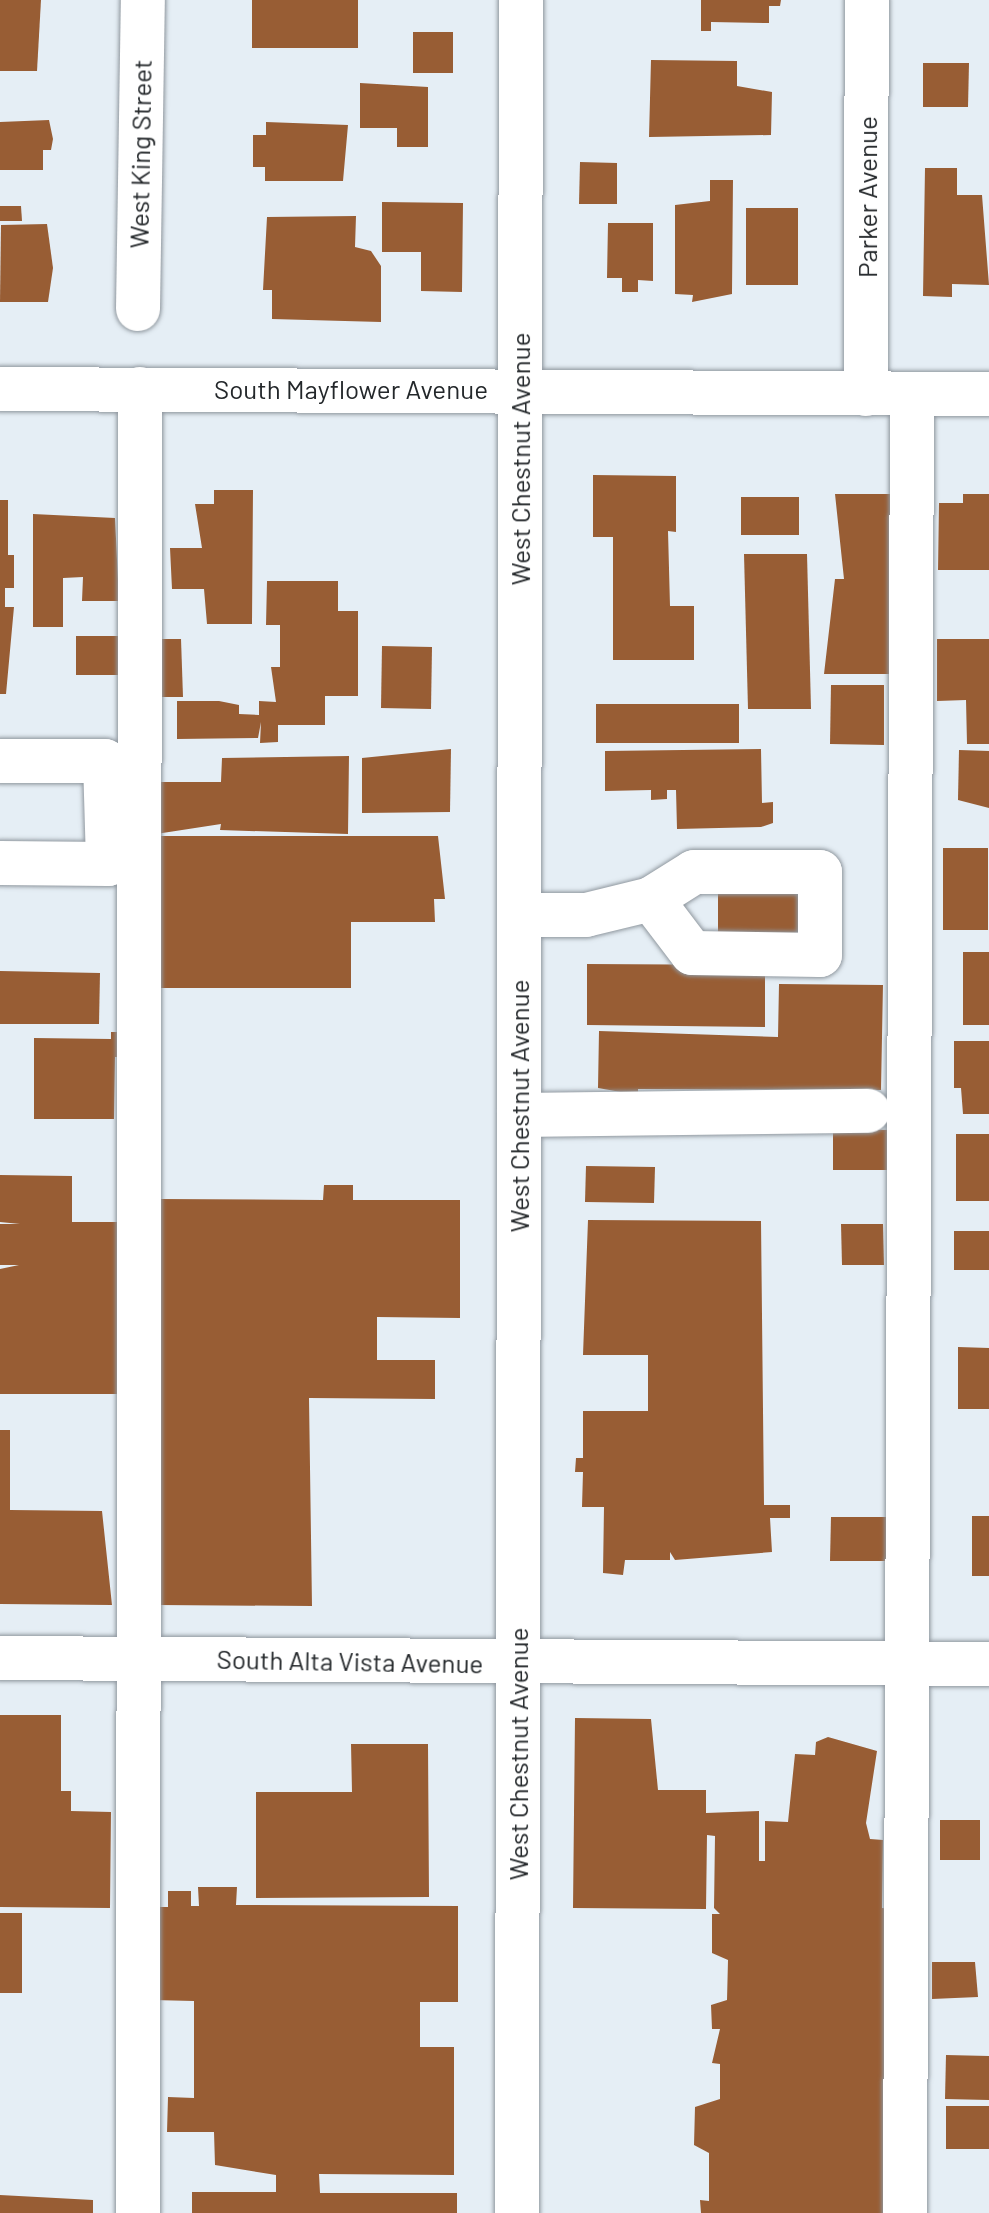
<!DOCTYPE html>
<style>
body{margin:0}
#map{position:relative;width:989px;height:2213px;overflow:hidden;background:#e5eef5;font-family:Barlow,sans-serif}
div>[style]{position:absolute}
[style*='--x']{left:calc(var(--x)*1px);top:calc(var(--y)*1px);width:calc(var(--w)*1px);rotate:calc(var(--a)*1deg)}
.building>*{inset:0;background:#985d34}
.roads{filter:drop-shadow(0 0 2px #90989f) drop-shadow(0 0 2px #90989f)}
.minor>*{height:44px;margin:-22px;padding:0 22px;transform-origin:22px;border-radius:22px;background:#fff}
span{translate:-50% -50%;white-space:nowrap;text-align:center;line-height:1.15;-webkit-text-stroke:8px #fff;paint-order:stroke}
.street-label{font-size:26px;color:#23272a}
</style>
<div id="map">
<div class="building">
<div style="clip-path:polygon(0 0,41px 0,37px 71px,0 71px)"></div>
<div style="clip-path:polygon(252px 0,358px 0,358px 48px,252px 48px)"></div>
<div style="clip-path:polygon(701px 0,781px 0,780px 6px,769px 6px,769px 23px,711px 22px,711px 31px,701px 31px)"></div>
<div style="clip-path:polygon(413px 32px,453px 32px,453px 73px,413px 73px)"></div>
<div style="clip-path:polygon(651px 60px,737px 61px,737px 86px,772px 92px,771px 135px,649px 137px)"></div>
<div style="clip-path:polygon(923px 63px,969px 63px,968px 107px,923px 107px)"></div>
<div style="clip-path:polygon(360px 83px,428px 87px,428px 147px,397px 147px,397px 128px,360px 128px)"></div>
<div style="clip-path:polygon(49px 120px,53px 139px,51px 150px,43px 150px,43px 170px,0 170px,0 122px)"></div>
<div style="clip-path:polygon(266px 122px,348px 125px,343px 181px,265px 181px,265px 167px,253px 167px,253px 135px,266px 135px)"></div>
<div style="clip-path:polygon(580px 162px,617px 163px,617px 204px,579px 204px)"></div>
<div style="clip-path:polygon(925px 168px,957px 168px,957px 195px,982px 195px,989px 285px,952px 284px,952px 297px,923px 296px)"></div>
<div style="clip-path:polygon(710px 180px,733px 180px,732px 294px,692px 302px,693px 295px,675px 294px,675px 205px,710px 201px)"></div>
<div style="clip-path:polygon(382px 202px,463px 203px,462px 292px,421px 291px,421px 252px,382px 252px)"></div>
<div style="clip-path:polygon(0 206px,21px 206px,22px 221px,0 221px)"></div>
<div style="clip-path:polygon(746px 208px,798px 208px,798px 285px,746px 285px)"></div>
<div style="clip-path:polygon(356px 216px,355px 247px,371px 251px,381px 266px,381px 322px,272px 319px,272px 290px,263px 290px,267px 217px)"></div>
<div style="clip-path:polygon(608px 223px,653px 223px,653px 281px,638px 280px,638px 292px,622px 292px,622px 278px,607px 278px)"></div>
<div style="clip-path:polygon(47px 224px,53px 268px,48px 302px,0 302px,1px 225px)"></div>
<div style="clip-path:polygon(593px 475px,676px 476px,676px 532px,668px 531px,670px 606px,694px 606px,694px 660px,613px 660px,613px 537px,593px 537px)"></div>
<div style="clip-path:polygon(214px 490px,253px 490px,252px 624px,207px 624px,204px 589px,172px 589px,170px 548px,202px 548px,195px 504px,214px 504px)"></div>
<div style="clip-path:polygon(835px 494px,892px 494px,891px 674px,824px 674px,835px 579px,844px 579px)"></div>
<div style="clip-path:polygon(963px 494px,989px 494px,989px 570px,938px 570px,939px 503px,963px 503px)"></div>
<div style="clip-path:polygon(741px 497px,799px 497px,799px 535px,741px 535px)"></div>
<div style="clip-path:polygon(0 500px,8px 500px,8px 555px,14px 555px,14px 588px,5px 588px,5px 607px,14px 607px,6px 694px,0 694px)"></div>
<div style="clip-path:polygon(33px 514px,115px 518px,119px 601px,82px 601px,83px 577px,63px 578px,63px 627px,33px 627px)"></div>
<div style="clip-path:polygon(744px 554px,807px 554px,811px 709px,748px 709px)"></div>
<div style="clip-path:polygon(267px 581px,338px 581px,338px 611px,358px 611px,358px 696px,325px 696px,325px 725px,278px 725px,278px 742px,260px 743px,261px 722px,258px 738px,177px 739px,177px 701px,219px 701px,239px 705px,239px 714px,259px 715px,259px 701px,276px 702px,271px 667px,280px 667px,280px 625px,266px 625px)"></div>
<div style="clip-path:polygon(76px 636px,121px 636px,121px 675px,76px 675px)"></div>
<div style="clip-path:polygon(162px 639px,181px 639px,183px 697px,159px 697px)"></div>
<div style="clip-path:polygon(937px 639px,989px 639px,989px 744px,967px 744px,966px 700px,937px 701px)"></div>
<div style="clip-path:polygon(382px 646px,432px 647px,431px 709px,381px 708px)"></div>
<div style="clip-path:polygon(831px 685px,884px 685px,884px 745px,830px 744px)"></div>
<div style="clip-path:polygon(596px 704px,739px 704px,739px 743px,596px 743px)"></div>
<div style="clip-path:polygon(451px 749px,450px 812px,362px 813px,362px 758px)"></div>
<div style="clip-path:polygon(761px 749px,762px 803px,773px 802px,773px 823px,761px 827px,677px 829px,676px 790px,667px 790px,667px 799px,651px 800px,651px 790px,605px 791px,605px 751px)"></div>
<div style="clip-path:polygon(959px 750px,989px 751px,989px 808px,958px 800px)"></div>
<div style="clip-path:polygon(349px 756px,348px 834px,220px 830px,221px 824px,156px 834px,157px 782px,221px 782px,222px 758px)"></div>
<div style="clip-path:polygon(154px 836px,438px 836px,445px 899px,434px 899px,435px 922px,351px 922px,351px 988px,154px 988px)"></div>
<div style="clip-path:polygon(943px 848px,988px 848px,988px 930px,943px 930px)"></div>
<div style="clip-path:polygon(798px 891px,799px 935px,718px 936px,718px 892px)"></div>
<div style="clip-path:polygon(963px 952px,989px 952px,989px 1025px,963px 1025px)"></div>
<div style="clip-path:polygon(587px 964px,765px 965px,765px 1027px,587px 1025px)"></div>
<div style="clip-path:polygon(0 971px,100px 973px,99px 1024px,0 1024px)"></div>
<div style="clip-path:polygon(779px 984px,883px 985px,881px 1090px,638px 1089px,638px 1095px,598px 1088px,599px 1031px,778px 1037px)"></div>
<div style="clip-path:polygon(111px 1032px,126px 1032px,127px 1057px,115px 1057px,114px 1119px,34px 1119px,34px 1038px,111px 1039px)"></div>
<div style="clip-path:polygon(954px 1041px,989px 1041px,989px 1114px,963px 1114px,961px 1088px,954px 1088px)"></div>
<div style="clip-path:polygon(833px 1129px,891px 1130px,890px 1170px,833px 1170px)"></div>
<div style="clip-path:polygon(956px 1134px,989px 1134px,989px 1201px,956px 1201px)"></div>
<div style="clip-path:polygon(586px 1166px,655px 1167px,654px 1203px,585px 1202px)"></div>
<div style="clip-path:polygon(0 1175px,72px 1176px,72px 1222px,127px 1222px,127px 1394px,0 1394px,0 1269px,19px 1265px,0 1265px,0 1224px,20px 1224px,0 1222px)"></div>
<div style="clip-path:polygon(324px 1185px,353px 1185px,353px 1200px,460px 1200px,460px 1318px,377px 1317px,377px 1360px,435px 1360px,435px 1399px,309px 1398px,312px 1606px,159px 1605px,158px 1199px,323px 1200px)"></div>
<div style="clip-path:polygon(588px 1220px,761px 1221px,764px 1505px,790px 1505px,790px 1518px,770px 1518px,772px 1552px,675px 1560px,670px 1552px,670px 1560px,625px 1560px,623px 1575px,603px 1573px,604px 1507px,582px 1507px,583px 1472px,575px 1472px,576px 1458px,583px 1458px,583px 1411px,648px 1411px,648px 1355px,583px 1355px)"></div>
<div style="clip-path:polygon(841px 1224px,883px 1224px,884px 1265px,842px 1265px)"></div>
<div style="clip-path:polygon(954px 1231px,989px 1231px,989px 1270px,954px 1270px)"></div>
<div style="clip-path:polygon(958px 1347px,989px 1348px,989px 1409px,958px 1409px)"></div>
<div style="clip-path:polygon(0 1430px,10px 1430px,10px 1510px,102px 1511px,112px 1605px,0 1604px)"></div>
<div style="clip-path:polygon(972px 1516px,989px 1516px,989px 1576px,972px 1576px)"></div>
<div style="clip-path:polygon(831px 1517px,893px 1517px,893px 1561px,830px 1561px)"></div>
<div style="clip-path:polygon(0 1715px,61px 1715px,61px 1791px,71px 1791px,71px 1811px,111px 1812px,110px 1908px,0 1907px)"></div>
<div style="clip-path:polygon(575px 1718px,651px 1719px,658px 1790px,706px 1790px,706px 1813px,759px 1811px,759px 1861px,765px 1861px,765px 1821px,788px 1822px,795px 1754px,815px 1755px,816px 1742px,828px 1737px,877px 1751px,866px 1823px,870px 1839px,883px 1840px,882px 1908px,892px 1909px,890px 2213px,701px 2213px,700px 2200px,709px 2201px,709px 2153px,694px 2145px,695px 2107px,720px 2099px,720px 2064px,712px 2063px,720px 2029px,712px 2029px,711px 2005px,727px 2000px,728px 1960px,712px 1953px,712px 1914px,720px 1914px,714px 1908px,715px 1836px,707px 1835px,706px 1909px,573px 1908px)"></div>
<div style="clip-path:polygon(351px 1744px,428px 1744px,429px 1897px,256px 1898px,256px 1792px,352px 1792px)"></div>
<div style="clip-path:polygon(940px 1820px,980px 1820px,980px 1860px,940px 1860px)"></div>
<div style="clip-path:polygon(198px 1887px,237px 1887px,236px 1905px,458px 1906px,458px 2002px,420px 2002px,420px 2047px,454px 2047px,454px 2175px,319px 2174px,320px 2193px,457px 2193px,457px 2213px,192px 2213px,192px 2192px,276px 2192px,276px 2175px,215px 2165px,214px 2132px,167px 2132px,168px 2097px,194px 2098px,194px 2001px,153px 2000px,154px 1907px,168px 1907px,168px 1891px,191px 1891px,191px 1906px,199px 1906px)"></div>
<div style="clip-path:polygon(0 1913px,22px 1913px,22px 1993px,0 1993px)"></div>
<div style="clip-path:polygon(932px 1962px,975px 1962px,978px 1997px,932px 1999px)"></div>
<div style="clip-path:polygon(946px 2055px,989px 2056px,989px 2100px,945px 2099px)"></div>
<div style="clip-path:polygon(946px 2106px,989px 2106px,989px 2149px,946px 2149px)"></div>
<div style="clip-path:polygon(0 2195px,93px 2200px,93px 2213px,0 2213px)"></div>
</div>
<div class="roads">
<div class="minor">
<div style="--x:138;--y:309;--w:309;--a:-89.1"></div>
<div style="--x:0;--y:389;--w:989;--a:0.29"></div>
<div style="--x:866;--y:394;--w:394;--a:-89.9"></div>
<div style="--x:0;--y:761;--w:105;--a:0"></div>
<div style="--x:105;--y:761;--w:103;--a:88.3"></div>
<div style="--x:108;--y:864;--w:108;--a:-179.5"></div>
<div style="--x:520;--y:915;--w:66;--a:0"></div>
<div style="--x:586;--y:915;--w:67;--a:-13.8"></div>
<div style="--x:651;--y:899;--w:51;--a:-32.1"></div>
<div style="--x:694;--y:872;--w:126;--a:0"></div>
<div style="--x:820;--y:872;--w:83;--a:90"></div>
<div style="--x:820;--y:955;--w:128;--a:-179.1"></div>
<div style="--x:692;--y:953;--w:68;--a:-127.2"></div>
<div style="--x:519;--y:1115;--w:349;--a:-0.7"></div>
<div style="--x:0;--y:1658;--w:989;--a:0.35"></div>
<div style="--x:138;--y:2213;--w:1824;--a:-89.94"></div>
<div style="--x:517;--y:2213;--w:2213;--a:-89.9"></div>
<div style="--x:905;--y:2213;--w:1819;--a:-89.78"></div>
</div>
</div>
<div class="street-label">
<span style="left:140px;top:154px;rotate:-89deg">West King Street</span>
<span style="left:867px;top:197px;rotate:-90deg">Parker Avenue</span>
<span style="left:351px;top:389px">South Mayflower Avenue</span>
<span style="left:520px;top:459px;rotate:-90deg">West Chestnut Avenue</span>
<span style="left:519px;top:1106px;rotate:-90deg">West Chestnut Avenue</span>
<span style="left:350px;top:1661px;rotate:1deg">South Alta Vista Avenue</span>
<span style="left:518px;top:1754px;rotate:-90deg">West Chestnut Avenue</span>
</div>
</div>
